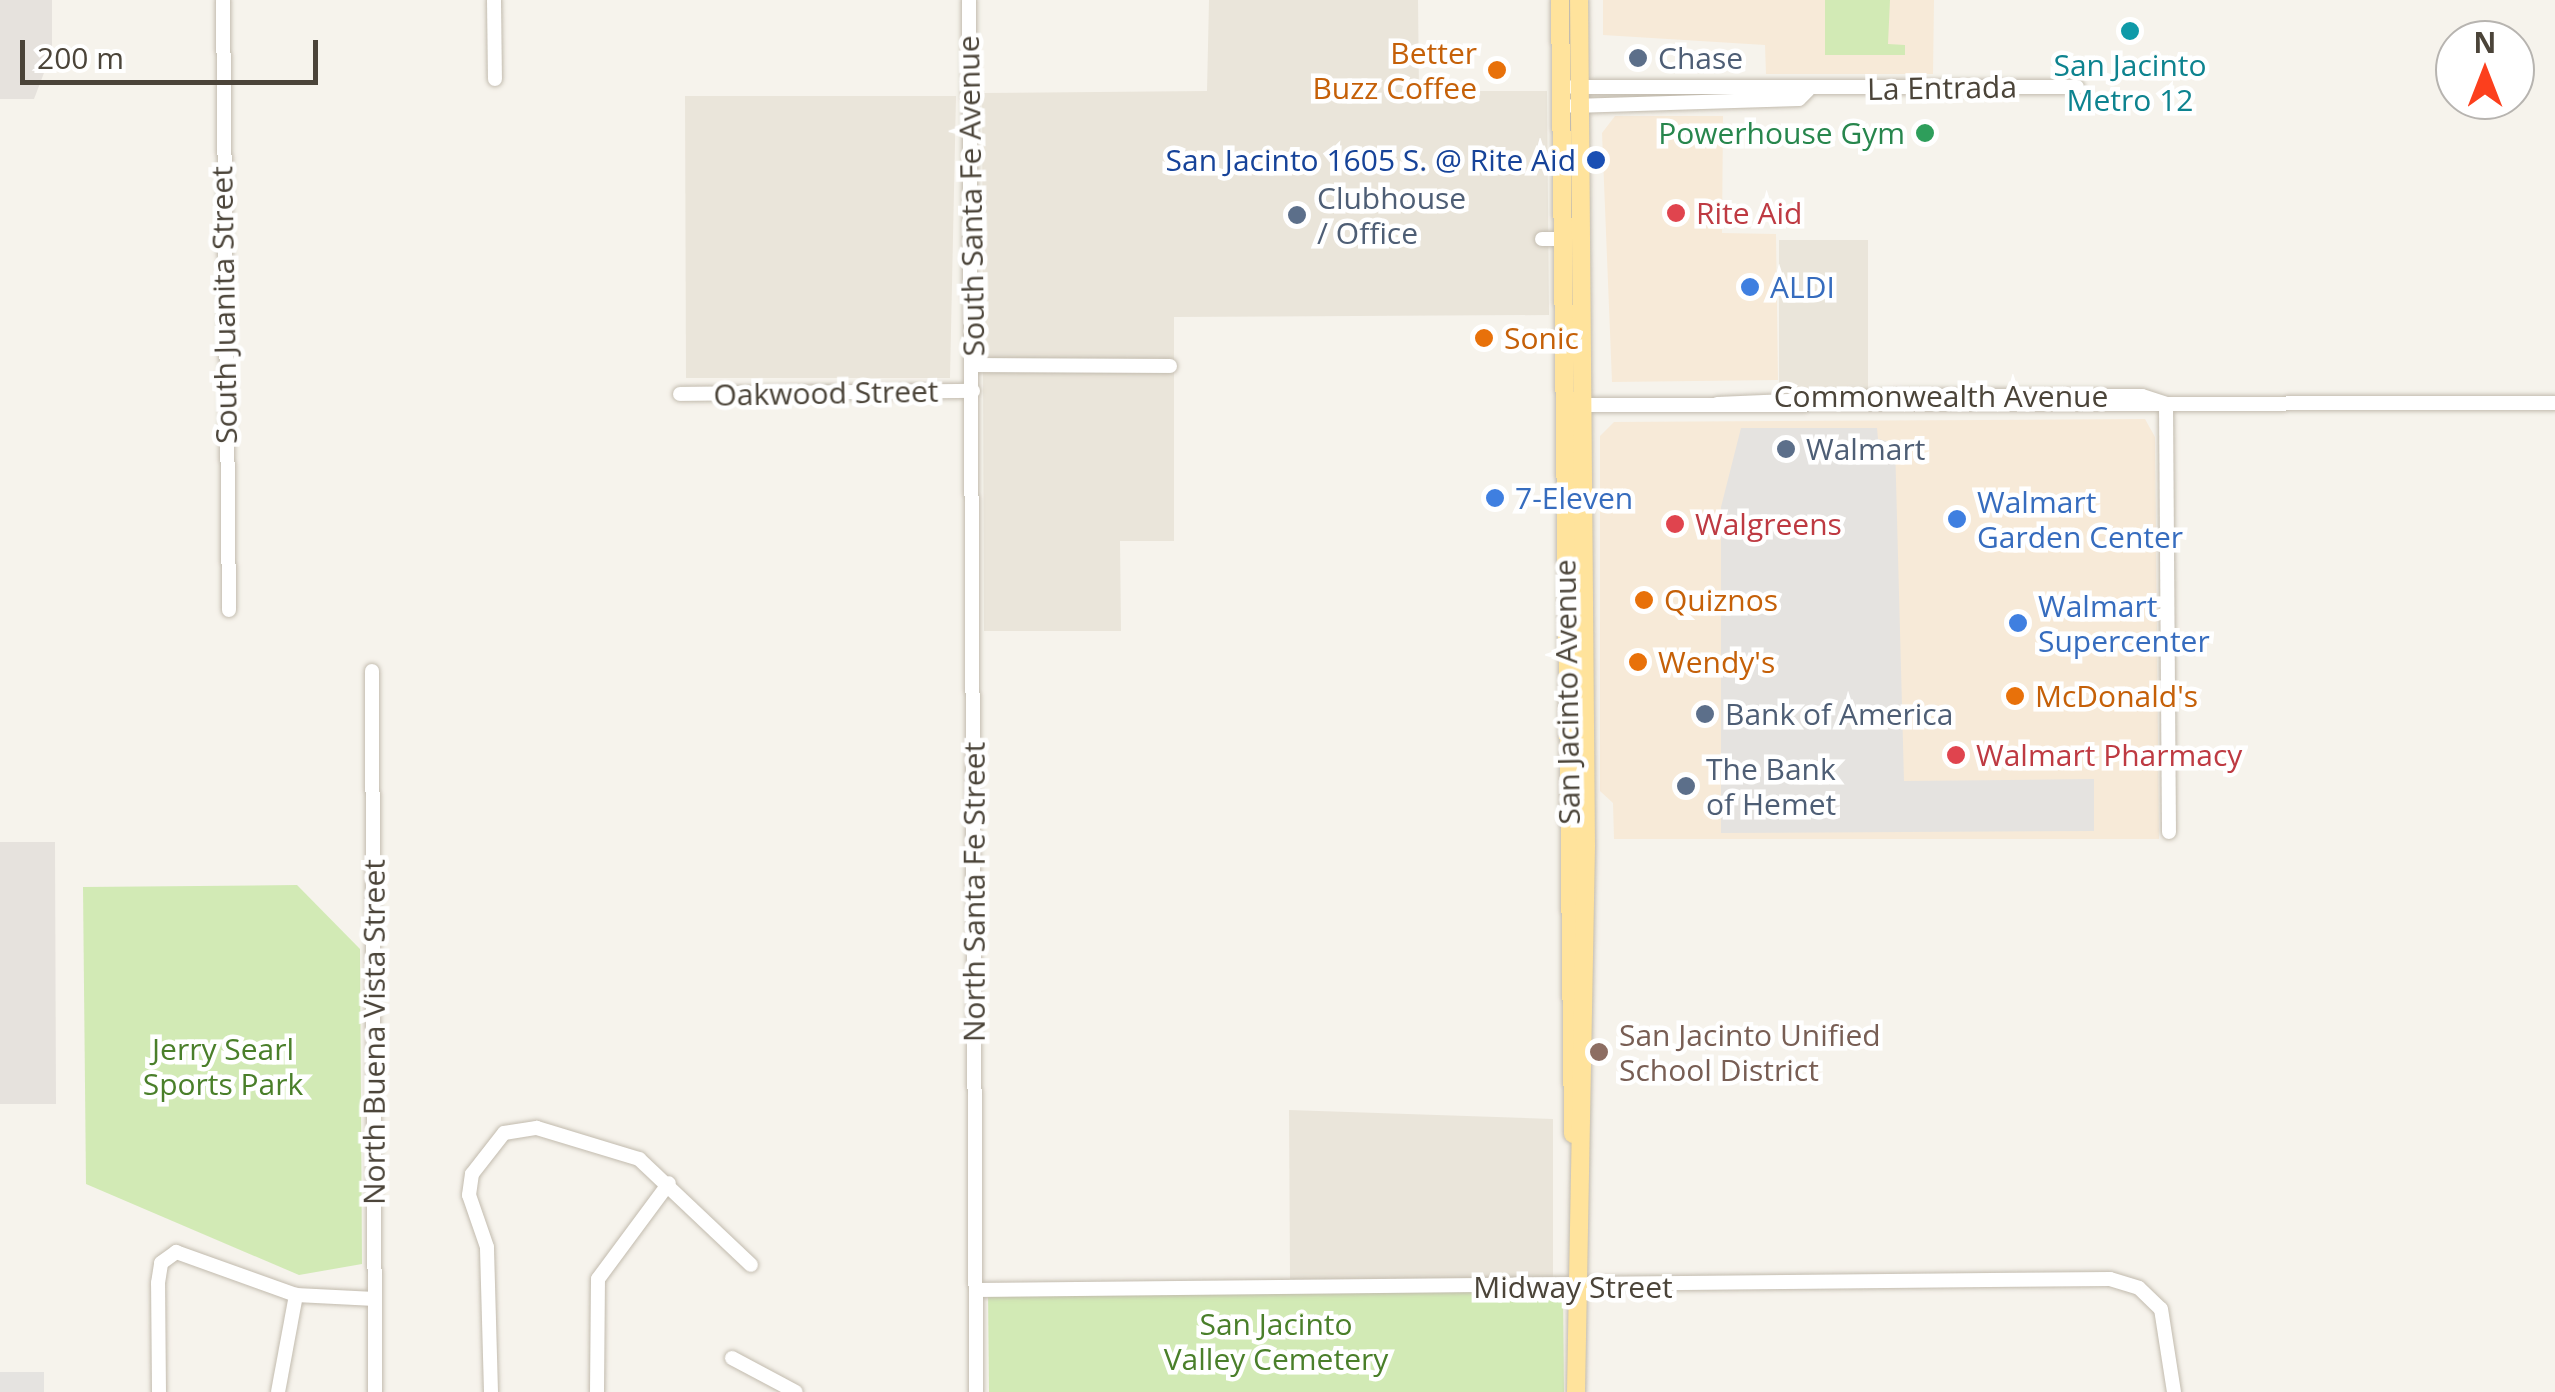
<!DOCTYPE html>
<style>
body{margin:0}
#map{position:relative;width:2555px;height:1392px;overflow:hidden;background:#f6f3ec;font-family:"Open Sans",sans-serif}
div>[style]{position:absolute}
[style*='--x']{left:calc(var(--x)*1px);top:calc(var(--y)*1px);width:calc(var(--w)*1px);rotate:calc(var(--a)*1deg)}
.residential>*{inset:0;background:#eae5da}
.commercial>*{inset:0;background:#f7ead8}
.industrial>*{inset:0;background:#e6e2dd}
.green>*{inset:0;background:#d2eab5}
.parking>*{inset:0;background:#e5e3e0}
.roads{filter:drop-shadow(0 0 2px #c2bbae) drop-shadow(0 0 2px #c2bbae)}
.minor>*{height:14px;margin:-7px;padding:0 7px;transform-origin:7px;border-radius:7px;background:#fff}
.major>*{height:18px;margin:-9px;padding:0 9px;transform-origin:9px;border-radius:9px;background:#ffe39c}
.dots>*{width:28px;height:28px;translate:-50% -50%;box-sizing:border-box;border:5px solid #fff;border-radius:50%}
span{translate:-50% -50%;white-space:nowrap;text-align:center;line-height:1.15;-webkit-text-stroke:9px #fff;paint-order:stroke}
.food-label{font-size:30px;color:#c56008}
.right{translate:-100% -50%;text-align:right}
.left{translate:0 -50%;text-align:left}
.service-label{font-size:30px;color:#4e5e75}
.culture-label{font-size:30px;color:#0d838f}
.street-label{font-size:30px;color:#4b4439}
.leisure-label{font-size:30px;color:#27864d}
.transit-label{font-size:30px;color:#164399}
.health-label{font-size:30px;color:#be3a42}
.shop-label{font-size:30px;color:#366cbe}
.education-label{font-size:30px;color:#785e54}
.park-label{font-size:30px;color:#4a7f2a}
.north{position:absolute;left:2435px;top:20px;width:100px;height:100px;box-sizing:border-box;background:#fff;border:2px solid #b7b4b0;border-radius:50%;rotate:0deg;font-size:28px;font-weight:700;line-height:40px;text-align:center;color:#4b4439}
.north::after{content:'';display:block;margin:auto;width:35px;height:45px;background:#fc3f1d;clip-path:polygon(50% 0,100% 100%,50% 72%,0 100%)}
.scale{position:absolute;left:20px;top:40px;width:298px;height:45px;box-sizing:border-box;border:5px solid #4b4439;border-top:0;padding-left:12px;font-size:30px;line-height:35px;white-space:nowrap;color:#4b4439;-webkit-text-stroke:8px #fff;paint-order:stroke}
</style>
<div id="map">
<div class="residential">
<div style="clip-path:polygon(1209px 0,1418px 0,1419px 91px,1547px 91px,1549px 315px,1174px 317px,1174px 541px,1120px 541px,1121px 631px,984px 631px,982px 93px,1207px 91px)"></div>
<div style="clip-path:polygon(685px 96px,956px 96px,950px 378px,686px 378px)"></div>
<div style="clip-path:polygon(1779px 240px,1868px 240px,1868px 390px,1779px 390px)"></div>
<div style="clip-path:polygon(1289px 1110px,1553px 1119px,1553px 1278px,1290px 1279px)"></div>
</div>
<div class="commercial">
<div style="clip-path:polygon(1603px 0,1934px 0,1933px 74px,1766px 74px,1765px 45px,1603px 35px)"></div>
<div style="clip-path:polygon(1615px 116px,1723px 116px,1722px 233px,1776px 234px,1778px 380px,1612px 382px,1602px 133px)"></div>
<div style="clip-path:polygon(2145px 419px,2155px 437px,2159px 839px,1614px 839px,1613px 803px,1600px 791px,1600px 436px,1614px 422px)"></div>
</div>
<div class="industrial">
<div style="clip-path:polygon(0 0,52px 0,52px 52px,34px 99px,0 99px)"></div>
<div style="clip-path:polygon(0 842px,55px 842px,56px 1104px,0 1104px)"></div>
</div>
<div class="green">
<div style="clip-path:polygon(1825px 0,1890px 0,1888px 44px,1905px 45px,1905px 55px,1825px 55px)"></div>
<div style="clip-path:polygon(297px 885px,360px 949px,362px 1264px,299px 1275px,86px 1184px,83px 887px)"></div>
<div style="clip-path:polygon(988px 1290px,1563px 1290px,1564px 1392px,989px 1392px)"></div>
</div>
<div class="parking">
<div style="clip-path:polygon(1741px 428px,1877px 428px,1878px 439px,1895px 443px,1904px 781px,2094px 779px,2094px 831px,1721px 833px,1721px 507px)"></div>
<div style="clip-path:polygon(0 1372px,44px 1372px,44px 1392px,0 1392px)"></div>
</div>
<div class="roads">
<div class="minor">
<div style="--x:223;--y:0;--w:610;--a:89.44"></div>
<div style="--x:494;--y:0;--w:79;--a:89.3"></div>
<div style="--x:969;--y:0;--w:1392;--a:89.71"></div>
<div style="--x:1573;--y:87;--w:504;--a:0"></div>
<div style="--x:1573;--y:106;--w:226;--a:-1.8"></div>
<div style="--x:1799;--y:99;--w:13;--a:-45"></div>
<div style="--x:1542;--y:239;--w:19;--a:0"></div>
<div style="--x:973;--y:365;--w:197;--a:0.3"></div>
<div style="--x:680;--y:394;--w:293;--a:-0.6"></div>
<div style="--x:1717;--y:404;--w:189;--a:-2.4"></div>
<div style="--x:1906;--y:396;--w:236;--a:0"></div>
<div style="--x:2142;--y:396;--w:25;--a:18"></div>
<div style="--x:2166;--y:404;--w:428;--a:89.6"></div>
<div style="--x:1574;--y:405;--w:981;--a:-0.12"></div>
<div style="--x:372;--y:671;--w:721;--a:89.76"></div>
<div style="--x:976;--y:1290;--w:1134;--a:-0.56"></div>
<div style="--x:2110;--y:1279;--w:30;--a:17"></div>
<div style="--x:2139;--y:1288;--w:30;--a:44"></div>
<div style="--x:2161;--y:1309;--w:84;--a:81.1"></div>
<div style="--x:732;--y:1358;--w:72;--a:28"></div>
<div style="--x:159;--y:1392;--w:109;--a:-90.5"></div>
<div style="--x:158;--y:1283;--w:20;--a:-81"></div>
<div style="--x:161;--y:1263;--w:19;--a:-36"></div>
<div style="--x:176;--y:1252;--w:127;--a:19.7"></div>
<div style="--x:296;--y:1295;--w:79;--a:2.9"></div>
<div style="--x:278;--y:1392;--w:99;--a:-79.5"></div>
<div style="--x:491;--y:1392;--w:145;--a:-91.6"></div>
<div style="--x:487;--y:1247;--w:55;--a:-109.1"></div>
<div style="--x:469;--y:1195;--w:21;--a:-82"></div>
<div style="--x:472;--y:1174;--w:52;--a:-52"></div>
<div style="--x:504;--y:1133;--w:33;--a:-9"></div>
<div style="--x:537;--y:1128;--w:107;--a:16.9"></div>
<div style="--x:639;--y:1159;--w:154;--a:43.4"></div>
<div style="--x:597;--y:1392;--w:113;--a:-89.5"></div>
<div style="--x:598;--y:1279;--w:119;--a:-53.5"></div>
</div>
<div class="major">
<div style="--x:1560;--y:0;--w:1134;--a:89.34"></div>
<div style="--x:1576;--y:1392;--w:546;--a:-88.95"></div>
<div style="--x:1586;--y:846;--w:846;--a:-90.47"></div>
</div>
</div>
<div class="dots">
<div style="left:2130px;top:31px;background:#0f9aa8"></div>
<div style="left:1638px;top:58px;background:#5c6f8a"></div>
<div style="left:1497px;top:70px;background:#e8710a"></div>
<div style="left:1925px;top:133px;background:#2e9e5b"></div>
<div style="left:1596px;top:160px;background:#1a4fb4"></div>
<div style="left:1676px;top:213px;background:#e0444e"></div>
<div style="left:1297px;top:215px;background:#5c6f8a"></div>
<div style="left:1750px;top:287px;background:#3f7fe0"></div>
<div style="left:1484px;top:338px;background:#e8710a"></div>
<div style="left:1786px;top:449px;background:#5c6f8a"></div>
<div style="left:1495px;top:498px;background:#3f7fe0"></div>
<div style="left:1957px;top:519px;background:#3f7fe0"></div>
<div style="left:1675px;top:524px;background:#e0444e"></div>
<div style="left:1644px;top:600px;background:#e8710a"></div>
<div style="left:2018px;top:623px;background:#3f7fe0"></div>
<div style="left:1638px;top:662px;background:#e8710a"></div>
<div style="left:2015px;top:696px;background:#e8710a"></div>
<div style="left:1705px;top:714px;background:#5c6f8a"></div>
<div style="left:1956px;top:755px;background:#e0444e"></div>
<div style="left:1686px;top:786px;background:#5c6f8a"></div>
<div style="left:1599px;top:1052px;background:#8d6e63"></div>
</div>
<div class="food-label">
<span class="right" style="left:1477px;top:70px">Better<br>Buzz Coffee</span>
<span class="left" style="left:1504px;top:338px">Sonic</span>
<span class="left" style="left:1664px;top:600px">Quiznos</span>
<span class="left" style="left:1658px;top:662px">Wendy's</span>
<span class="left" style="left:2035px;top:696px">McDonald's</span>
</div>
<div class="service-label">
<span class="left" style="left:1658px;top:58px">Chase</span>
<span class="left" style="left:1317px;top:215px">Clubhouse<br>/ Office</span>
<span class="left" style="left:1806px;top:449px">Walmart</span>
<span class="left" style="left:1725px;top:714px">Bank of America</span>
<span class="left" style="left:1706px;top:786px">The Bank<br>of Hemet</span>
</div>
<div class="culture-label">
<span style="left:2130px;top:82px">San Jacinto<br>Metro 12</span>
</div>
<div class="street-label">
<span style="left:1942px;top:88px;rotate:-1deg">La Entrada</span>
<span style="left:971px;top:196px;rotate:-91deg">South Santa Fe Avenue</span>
<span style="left:224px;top:305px;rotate:-91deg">South Juanita Street</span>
<span style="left:826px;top:393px;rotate:-1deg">Oakwood Street</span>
<span style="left:1941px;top:396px">Commonwealth Avenue</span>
<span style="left:1567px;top:692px;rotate:-91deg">San Jacinto Avenue</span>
<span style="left:974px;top:892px;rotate:-90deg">North Santa Fe Street</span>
<span style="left:374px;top:1032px;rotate:-90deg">North Buena Vista Street</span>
<span style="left:1573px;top:1287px">Midway Street</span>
</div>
<div class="leisure-label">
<span class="right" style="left:1905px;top:133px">Powerhouse Gym</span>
</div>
<div class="transit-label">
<span class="right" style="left:1576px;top:160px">San Jacinto 1605 S. @ Rite Aid</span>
</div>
<div class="health-label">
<span class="left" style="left:1696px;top:213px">Rite Aid</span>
<span class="left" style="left:1695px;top:524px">Walgreens</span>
<span class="left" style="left:1976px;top:755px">Walmart Pharmacy</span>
</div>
<div class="shop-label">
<span class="left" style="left:1770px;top:287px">ALDI</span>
<span class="left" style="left:1515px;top:498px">7-Eleven</span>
<span class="left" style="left:1977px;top:519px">Walmart<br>Garden Center</span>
<span class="left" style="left:2038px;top:623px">Walmart<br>Supercenter</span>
</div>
<div class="education-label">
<span class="left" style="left:1619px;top:1052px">San Jacinto Unified<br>School District</span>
</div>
<div class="park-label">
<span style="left:223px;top:1066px">Jerry Searl<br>Sports Park</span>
<span style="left:1276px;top:1341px">San Jacinto<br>Valley Cemetery</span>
</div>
<div class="north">N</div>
<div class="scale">200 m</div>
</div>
